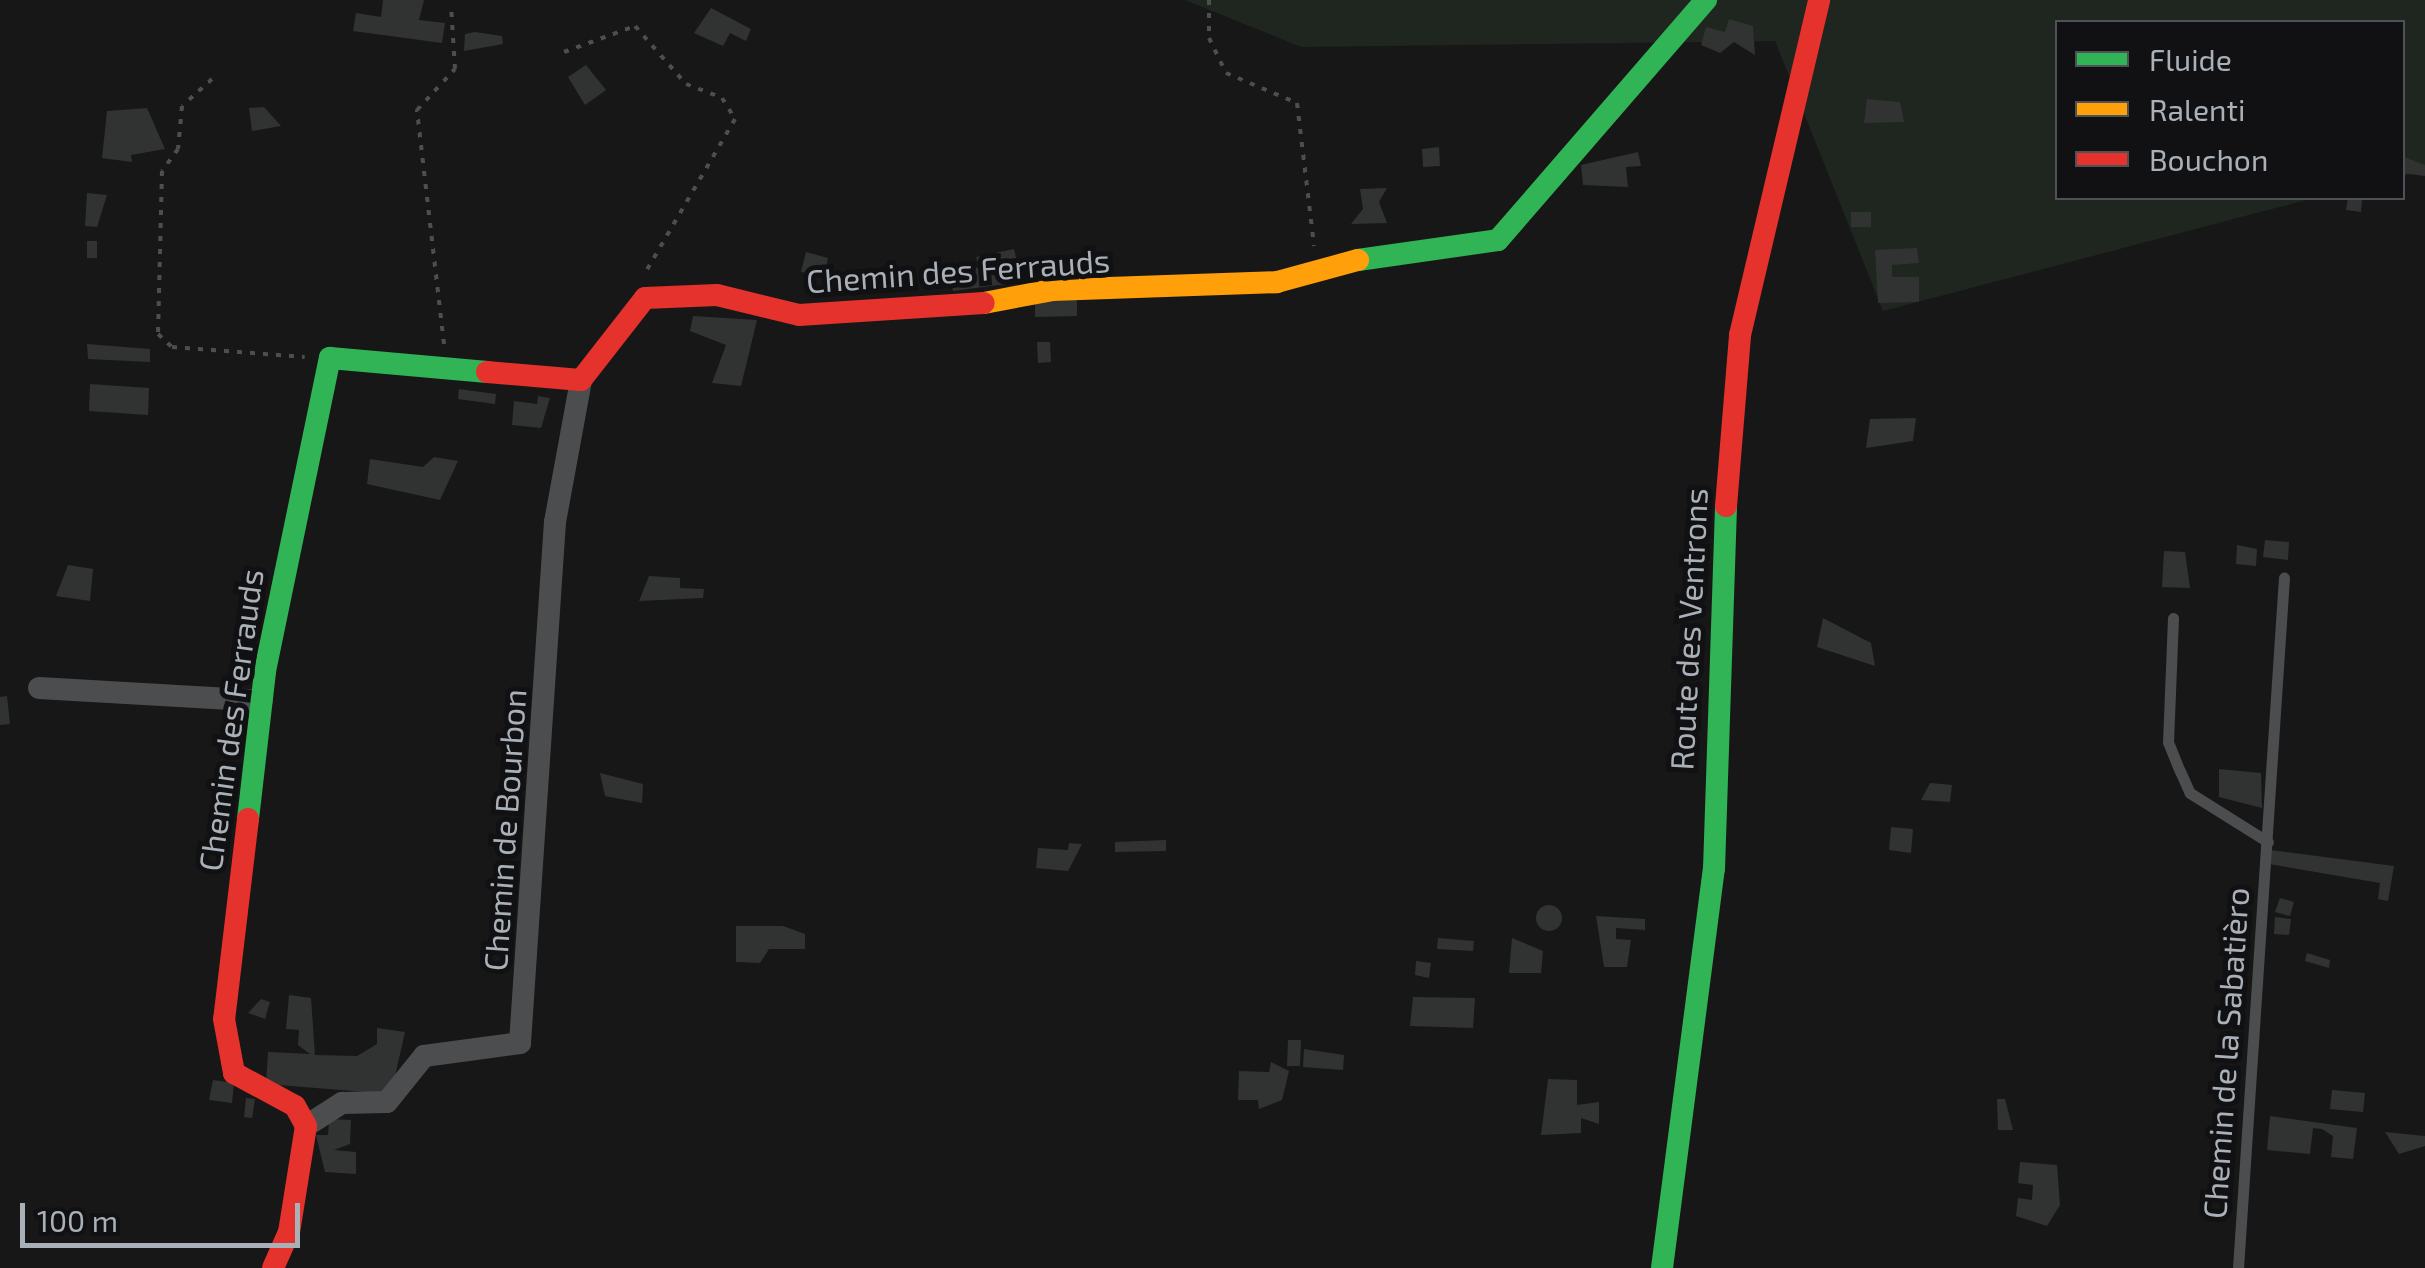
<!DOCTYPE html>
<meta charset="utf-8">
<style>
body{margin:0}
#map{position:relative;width:2425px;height:1268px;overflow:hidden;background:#171717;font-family:"Exo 2",sans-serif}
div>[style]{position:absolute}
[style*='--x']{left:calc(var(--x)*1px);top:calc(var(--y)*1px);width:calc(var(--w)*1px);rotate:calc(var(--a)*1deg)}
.green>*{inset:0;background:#1f251f}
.building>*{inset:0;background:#313232}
.round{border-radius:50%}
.path>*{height:4px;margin-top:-2px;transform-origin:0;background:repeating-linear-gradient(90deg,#4d4e51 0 5px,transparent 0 13px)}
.lane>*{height:11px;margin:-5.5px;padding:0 5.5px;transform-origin:5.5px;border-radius:5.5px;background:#4b4d4f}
.street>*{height:22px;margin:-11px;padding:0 11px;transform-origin:11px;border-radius:11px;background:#4b4d4f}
.fast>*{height:22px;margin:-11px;padding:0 11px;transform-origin:11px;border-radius:11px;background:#30b455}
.slow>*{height:22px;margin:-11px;padding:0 11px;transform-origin:11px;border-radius:11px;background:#ff9f0a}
.jam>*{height:22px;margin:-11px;padding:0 11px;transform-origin:11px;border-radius:11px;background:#e5322d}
span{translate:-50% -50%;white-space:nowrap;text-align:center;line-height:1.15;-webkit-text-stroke:10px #111113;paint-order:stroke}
.street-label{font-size:32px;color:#a9b0b7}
.legend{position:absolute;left:2055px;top:20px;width:350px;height:180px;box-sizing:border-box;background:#111113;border:2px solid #4e5155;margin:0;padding:12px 18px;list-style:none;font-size:30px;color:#a9b0b7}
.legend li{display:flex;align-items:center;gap:20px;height:50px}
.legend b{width:50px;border:2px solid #4e5155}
.scale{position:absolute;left:20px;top:1203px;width:280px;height:45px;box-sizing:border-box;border:5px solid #a9b0b7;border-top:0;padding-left:12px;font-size:30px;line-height:35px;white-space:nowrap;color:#a9b0b7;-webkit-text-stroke:8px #111113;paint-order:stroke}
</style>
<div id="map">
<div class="green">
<div style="clip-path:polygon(1185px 0,2425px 0,2425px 170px,2403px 176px,2402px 22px,2058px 22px,2058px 198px,2314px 198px,1883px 311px,1775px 41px,1301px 47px)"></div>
</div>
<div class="building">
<div style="clip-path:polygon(383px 0,424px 0,419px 20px,445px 23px,442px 43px,353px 31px,356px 13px,381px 17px)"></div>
<div style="clip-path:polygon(711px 8px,751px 29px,746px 41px,730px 33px,723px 46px,694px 33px)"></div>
<div style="clip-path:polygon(1729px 19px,1753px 26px,1755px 55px,1734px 42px,1720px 53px,1701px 45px,1706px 27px,1725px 32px)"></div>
<div style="clip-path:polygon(475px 32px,502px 36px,503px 44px,464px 51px,465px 34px)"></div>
<div style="clip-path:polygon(586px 65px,606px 90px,585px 105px,568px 77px)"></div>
<div style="clip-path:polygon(1867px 99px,1900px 102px,1904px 122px,1864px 123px)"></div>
<div style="clip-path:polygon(264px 107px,281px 126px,252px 131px,249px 108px)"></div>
<div style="clip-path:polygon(147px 108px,165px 149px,131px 155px,132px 162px,102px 158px,107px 111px)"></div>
<div style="clip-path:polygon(1439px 147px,1440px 166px,1423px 167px,1422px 149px)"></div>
<div style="clip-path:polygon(1638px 152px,1641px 166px,1626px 167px,1628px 187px,1583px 185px,1581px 165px)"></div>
<div style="clip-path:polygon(2402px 156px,2425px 165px,2425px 176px,2402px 173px)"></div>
<div style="clip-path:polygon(1387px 188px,1379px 202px,1387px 223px,1351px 224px,1363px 209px,1360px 189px)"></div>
<div style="clip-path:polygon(87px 193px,107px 195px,97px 227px,85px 226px)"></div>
<div style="clip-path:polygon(2348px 198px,2362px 200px,2361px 212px,2346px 210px)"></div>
<div style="clip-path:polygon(1851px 212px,1871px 212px,1871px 227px,1851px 227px)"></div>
<div style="clip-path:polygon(87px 241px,97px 241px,97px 258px,87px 258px)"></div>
<div style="clip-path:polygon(1917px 248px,1919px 263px,1892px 265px,1892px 277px,1919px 277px,1919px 302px,1878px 303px,1875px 250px)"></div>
<div style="clip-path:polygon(1014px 249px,1022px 282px,953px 291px,947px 267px,980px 268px,976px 257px)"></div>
<div style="clip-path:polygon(806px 252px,828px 258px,824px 277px,801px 272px)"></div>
<div style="clip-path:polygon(1077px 298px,1077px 316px,1035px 317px,1035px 300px)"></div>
<div style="clip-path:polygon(693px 316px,757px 320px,741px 386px,712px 383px,726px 345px,690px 331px)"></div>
<div style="clip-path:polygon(1037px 342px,1050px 342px,1051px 362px,1038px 363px)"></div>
<div style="clip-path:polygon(87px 344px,150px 349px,150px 362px,88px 359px)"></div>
<div style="clip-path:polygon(90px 384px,149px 388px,148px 415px,89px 411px)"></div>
<div style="clip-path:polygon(459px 389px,496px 394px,495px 404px,458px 399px)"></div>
<div style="clip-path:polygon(538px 396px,550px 398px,541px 428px,512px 425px,514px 401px,537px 404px)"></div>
<div style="clip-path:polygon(1916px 418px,1913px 441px,1866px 448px,1870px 419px)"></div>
<div style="clip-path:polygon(434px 457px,458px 461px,440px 500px,367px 484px,370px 459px,423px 467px)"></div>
<div style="clip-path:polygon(2265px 540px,2289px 542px,2288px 560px,2263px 557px)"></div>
<div style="clip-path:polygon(2237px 545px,2257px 549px,2256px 566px,2236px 564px)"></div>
<div style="clip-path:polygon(2164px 551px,2185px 552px,2190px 588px,2162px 587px)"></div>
<div style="clip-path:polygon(68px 565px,93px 569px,90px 601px,56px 596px)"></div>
<div style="clip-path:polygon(649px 576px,680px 578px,680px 588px,704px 589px,703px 598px,639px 601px)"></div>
<div style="clip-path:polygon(1823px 618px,1871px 643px,1875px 666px,1817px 647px)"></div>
<div style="clip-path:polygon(7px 696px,10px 724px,0 725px,0 697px)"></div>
<div style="clip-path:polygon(2219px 769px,2261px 773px,2262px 808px,2219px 797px)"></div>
<div style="clip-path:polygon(600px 773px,643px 784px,642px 803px,605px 796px)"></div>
<div style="clip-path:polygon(1930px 783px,1952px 785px,1950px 802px,1921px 800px)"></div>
<div style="clip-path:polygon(1891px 827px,1913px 829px,1911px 853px,1889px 850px)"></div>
<div style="clip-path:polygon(1166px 840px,1166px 851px,1115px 852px,1115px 842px)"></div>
<div style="clip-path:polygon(1069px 843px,1082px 844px,1068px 871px,1036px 868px,1038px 848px,1068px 850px)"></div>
<div style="clip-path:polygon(2270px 850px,2394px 866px,2388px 901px,2378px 899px,2380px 883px,2269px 864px)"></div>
<div style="clip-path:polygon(2280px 898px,2294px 902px,2290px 916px,2275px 912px)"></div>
<div class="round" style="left:1536px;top:905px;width:26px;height:26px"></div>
<div style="clip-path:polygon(1596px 916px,1645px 919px,1645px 930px,1616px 928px,1616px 939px,1631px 940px,1627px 967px,1604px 967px)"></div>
<div style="clip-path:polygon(2275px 917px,2291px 919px,2289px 935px,2274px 934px)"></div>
<div style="clip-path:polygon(736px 926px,783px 926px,805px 934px,805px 949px,769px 949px,760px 963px,736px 962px)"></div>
<div style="clip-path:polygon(1438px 938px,1474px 941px,1473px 951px,1437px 949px)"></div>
<div style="clip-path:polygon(1512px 938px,1543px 951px,1541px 973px,1509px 973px)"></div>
<div style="clip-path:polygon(2307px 953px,2330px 960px,2329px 968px,2305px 961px)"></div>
<div style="clip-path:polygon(1416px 961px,1431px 963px,1429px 978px,1415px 975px)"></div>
<div style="clip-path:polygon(289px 995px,311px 998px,315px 1055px,357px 1056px,377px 1044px,377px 1028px,405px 1032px,391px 1094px,266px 1084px,268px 1052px,310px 1054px,298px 1045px,299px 1030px,286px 1029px)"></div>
<div style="clip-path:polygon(1413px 997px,1475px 998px,1473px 1028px,1410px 1026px)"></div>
<div style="clip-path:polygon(261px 999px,270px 1002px,265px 1019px,248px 1013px)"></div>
<div style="clip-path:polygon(1288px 1040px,1301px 1040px,1300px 1066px,1287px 1066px)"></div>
<div style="clip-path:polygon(1304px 1049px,1344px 1055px,1343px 1070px,1303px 1067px)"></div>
<div style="clip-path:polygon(1271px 1062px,1289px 1071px,1282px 1100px,1259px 1109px,1258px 1100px,1238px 1100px,1239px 1071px,1269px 1072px)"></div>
<div style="clip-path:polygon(1548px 1079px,1577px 1080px,1577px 1105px,1599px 1102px,1599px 1124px,1581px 1118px,1581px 1133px,1541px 1135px)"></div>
<div style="clip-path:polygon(213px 1080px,234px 1083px,232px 1103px,209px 1100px)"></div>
<div style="clip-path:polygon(2332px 1090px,2365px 1093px,2363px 1112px,2330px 1109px)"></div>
<div style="clip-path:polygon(246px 1098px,255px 1099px,252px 1118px,244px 1117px)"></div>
<div style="clip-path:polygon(1997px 1099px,2005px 1099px,2013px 1130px,1998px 1130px)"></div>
<div style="clip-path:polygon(2270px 1116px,2357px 1128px,2353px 1159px,2331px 1157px,2333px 1136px,2322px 1129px,2313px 1128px,2310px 1154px,2267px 1150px)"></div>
<div style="clip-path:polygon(329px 1119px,351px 1120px,350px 1144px,334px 1150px,356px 1152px,356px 1174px,325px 1172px,316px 1135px,328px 1135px)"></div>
<div style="clip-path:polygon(2385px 1132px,2425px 1136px,2425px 1146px,2399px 1154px)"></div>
<div style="clip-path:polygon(2020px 1162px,2057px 1165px,2060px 1205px,2047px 1226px,2016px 1216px,2018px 1198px,2032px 1200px,2033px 1185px,2018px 1183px)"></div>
</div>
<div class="path">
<div style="--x:1209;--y:0;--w:38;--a:90"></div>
<div style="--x:1209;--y:38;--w:39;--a:64"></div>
<div style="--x:1226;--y:73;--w:77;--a:22.9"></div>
<div style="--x:1297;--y:103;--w:144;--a:83.2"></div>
<div style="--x:564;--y:52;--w:76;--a:-20.1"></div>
<div style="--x:635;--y:26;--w:77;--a:48.7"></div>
<div style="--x:686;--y:84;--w:39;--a:21"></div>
<div style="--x:722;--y:98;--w:25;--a:58"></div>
<div style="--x:735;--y:119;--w:178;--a:120.3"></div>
<div style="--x:212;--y:79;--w:40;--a:138"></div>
<div style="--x:182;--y:106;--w:43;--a:95.3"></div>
<div style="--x:178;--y:149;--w:27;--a:126"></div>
<div style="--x:162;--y:171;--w:163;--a:91.4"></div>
<div style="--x:158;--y:334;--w:19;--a:43"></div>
<div style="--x:172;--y:347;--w:133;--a:4.3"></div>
<div style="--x:444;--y:344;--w:236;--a:-96.6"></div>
<div style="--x:417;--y:110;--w:56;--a:-47.2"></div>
<div style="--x:455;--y:69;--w:64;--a:-93.6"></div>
</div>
<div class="lane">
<div style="--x:2173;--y:618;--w:124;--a:92.3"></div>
<div style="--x:2168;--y:742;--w:31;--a:68"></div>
<div style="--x:2180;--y:771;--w:24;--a:66"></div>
<div style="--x:2190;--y:793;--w:92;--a:32.1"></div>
<div style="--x:2238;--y:1268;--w:692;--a:-86.19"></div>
</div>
<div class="street">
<div style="--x:39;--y:688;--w:223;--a:3.3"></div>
<div style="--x:306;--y:1126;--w:43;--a:-32.6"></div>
<div style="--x:342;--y:1103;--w:45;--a:-1.3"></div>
<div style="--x:387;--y:1102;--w:59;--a:-51.2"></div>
<div style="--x:424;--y:1056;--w:97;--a:-7.7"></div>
<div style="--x:520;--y:1043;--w:522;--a:-86.16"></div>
<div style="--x:555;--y:522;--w:144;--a:-79.6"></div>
</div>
<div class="fast">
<div style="--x:1358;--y:260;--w:141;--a:-8.1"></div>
<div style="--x:1498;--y:240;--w:318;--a:-49.1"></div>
<div style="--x:248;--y:819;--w:149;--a:-83.4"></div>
<div style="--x:265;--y:671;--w:320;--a:-78.3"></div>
<div style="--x:330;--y:358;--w:158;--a:5.1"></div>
<div style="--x:1662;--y:1268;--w:402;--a:-82.6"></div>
<div style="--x:1714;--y:869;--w:363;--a:-88.1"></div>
</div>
<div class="slow">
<div style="--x:984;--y:303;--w:69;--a:-10.8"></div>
<div style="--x:1052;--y:290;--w:225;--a:-2"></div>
<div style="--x:1277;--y:282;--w:84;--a:-15.2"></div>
</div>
<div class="jam">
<div style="--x:487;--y:372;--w:94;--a:4.9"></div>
<div style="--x:581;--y:380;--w:104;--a:-52"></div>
<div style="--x:645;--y:298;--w:72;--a:-2.4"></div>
<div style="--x:717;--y:295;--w:84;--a:13.7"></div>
<div style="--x:799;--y:315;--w:185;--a:-3.7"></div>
<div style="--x:1726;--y:506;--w:172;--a:-85.3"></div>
<div style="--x:1740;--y:335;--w:344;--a:-76.7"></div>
<div style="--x:248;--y:819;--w:201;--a:96.8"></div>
<div style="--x:224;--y:1019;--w:55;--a:79.5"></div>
<div style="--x:234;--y:1073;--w:69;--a:28.4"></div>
<div style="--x:295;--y:1106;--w:23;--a:61"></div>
<div style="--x:306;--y:1126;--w:107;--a:99.1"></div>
<div style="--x:289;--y:1232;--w:39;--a:114"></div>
</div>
<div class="street-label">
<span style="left:958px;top:270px;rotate:-4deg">Chemin des Ferrauds</span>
<span style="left:1688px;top:629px;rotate:-87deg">Route des Ventrons</span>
<span style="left:230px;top:720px;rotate:-82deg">Chemin des Ferrauds</span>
<span style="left:504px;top:830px;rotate:-86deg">Chemin de Bourbon</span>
<span style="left:2225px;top:1053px;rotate:-86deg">Chemin de la Sabatièro</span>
</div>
<ul class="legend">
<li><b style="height:12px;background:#30b455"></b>Fluide</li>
<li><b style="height:12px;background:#ff9f0a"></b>Ralenti</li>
<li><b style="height:12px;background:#e5322d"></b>Bouchon</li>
</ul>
<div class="scale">100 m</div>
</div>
